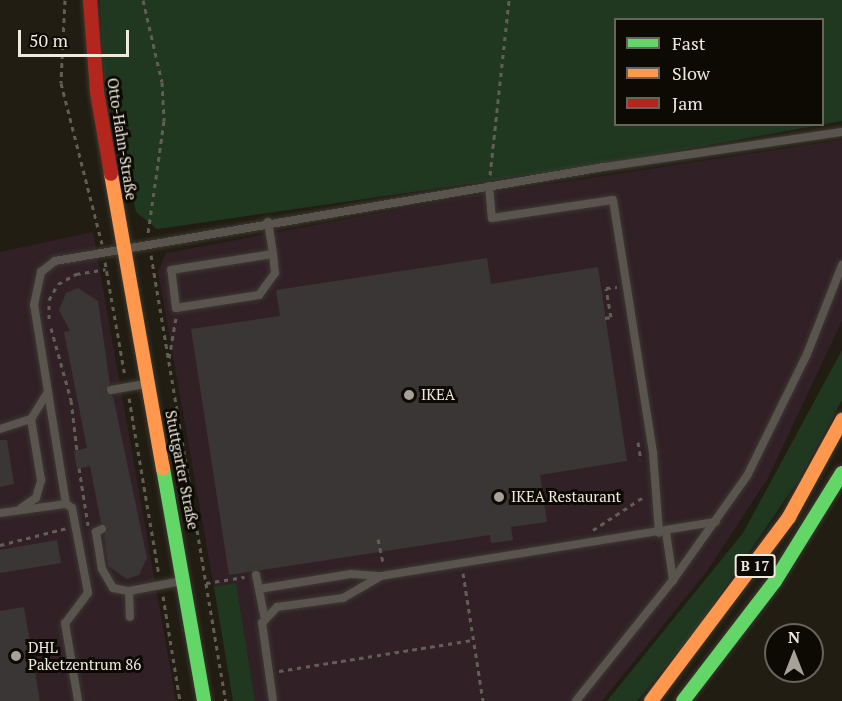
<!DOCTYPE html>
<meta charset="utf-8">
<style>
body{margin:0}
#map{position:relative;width:842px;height:701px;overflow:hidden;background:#221d12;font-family:"PT Serif",serif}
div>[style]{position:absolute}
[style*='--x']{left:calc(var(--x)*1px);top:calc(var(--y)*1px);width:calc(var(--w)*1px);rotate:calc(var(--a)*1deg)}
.commercial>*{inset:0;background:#312127}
.green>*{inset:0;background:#1f381f}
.building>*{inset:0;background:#3a3635}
.path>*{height:3px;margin-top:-1.5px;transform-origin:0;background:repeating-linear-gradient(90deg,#615e56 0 4.5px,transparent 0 9px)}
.roads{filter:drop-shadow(0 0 2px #3c3931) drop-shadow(0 0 2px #3c3931)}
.lane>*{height:8px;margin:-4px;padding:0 4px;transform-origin:4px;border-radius:4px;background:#59544d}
.fast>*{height:14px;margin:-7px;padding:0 7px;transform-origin:7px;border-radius:7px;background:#63d668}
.slow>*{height:14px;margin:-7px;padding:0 7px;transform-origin:7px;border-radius:7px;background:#ff974d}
.jam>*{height:14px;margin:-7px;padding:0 7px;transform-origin:7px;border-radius:7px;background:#b3261e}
.dots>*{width:16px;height:16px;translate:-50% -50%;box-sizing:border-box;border:3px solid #0d0a04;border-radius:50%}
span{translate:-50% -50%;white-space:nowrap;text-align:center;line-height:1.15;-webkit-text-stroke:6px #0d0a04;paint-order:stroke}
.shield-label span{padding:2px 4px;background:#0d0a04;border:2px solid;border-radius:4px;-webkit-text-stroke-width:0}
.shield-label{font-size:14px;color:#efeade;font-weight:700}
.street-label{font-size:15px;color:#efeade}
.poi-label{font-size:15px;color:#efeade}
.left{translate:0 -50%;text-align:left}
.legend{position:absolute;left:614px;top:18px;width:210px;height:108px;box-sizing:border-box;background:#0d0a04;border:2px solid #67645b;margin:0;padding:8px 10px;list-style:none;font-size:18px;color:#efeade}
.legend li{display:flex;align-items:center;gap:12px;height:30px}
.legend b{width:30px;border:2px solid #67645b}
.north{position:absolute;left:764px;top:623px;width:60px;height:60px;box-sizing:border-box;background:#0d0a04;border:2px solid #67645b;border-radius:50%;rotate:0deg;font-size:16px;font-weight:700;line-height:24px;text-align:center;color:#efeade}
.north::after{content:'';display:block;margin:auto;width:21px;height:27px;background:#a7a297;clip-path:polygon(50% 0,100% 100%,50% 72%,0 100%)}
.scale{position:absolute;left:18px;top:30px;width:111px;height:27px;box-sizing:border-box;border:3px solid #efeade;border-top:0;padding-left:8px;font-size:18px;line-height:21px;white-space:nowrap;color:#efeade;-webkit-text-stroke:4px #0d0a04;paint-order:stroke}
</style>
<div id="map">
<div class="commercial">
<div style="clip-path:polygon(842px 140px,842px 321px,768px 478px,707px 571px,602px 701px,234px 701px,158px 271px,166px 253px,471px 196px)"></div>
<div style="clip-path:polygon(93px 232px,176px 701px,0 701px,0 252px)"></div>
</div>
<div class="green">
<div style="clip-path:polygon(evenodd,100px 0,842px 0,842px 121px,598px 165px,157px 229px,136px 212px,104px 79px,100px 0,616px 20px,822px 20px,822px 124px,616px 124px,616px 20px)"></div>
<div style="clip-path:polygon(842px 350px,842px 400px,798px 481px,693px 634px,637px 701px,607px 701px,743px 533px)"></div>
<div style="clip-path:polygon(236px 583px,255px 701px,233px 701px,214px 587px)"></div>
</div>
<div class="building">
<div style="clip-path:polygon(487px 258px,491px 284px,598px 267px,627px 461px,540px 475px,547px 522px,511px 527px,513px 540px,491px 543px,490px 535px,229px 575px,191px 329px,280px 316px,276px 290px)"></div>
<div style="clip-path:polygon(78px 288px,98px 301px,110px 384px,105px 392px,113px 396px,147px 558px,139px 575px,127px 579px,108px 566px,104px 535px,108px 529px,101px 523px,90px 466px,77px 469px,74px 451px,87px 448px,64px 332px,70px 331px,59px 310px,66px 293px)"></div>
<div style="clip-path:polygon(0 440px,7px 440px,14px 484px,0 487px)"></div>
<div style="clip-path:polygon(57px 540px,61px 563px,0 573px,0 550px)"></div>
<div style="clip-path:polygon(24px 607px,40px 701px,0 701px,0 611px)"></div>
</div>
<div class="path">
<div style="--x:65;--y:0;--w:83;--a:92.8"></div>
<div style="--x:61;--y:83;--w:166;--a:75.7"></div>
<div style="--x:143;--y:0;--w:84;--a:77"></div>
<div style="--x:162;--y:82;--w:39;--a:87"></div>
<div style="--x:164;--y:121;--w:114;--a:98.1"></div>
<div style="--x:490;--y:175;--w:176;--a:-83.8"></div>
<div style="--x:151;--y:255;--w:452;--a:80.5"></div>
<div style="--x:105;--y:262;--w:117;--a:80.1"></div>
<div style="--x:605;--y:318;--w:6;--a:-9"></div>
<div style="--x:611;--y:317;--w:29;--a:-100"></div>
<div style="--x:606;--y:288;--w:11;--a:-5"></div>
<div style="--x:49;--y:319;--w:19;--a:-90"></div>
<div style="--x:49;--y:300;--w:18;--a:-61"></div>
<div style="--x:58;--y:284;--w:21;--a:-29"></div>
<div style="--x:76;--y:274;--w:30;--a:-9"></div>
<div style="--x:51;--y:328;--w:75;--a:74.5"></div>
<div style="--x:71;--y:400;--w:51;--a:83.3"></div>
<div style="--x:169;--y:358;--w:41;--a:-80.1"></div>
<div style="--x:129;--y:398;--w:180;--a:80.4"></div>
<div style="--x:638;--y:442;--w:18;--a:81"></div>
<div style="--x:79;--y:468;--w:58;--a:81"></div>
<div style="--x:593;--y:530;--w:62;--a:-33.2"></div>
<div style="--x:378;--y:539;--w:25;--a:78"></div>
<div style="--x:0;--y:545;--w:69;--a:-14.2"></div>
<div style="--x:463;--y:573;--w:130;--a:81.1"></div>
<div style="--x:206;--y:583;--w:39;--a:-9"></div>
<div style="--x:163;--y:596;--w:106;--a:80.8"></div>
<div style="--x:279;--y:671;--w:196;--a:-9.1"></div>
</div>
<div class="roads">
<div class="lane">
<div style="--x:489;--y:186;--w:32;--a:85"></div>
<div style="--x:492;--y:218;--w:122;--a:-8.5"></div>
<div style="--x:613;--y:200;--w:256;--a:81"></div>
<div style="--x:653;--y:453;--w:80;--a:85.7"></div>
<div style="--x:268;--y:222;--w:32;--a:81"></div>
<div style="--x:273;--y:254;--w:19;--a:84"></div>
<div style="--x:275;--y:273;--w:27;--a:126"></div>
<div style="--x:259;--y:295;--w:84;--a:171.1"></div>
<div style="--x:176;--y:308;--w:38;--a:-97"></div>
<div style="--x:171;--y:270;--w:103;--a:-8.9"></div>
<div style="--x:111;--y:390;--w:36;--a:-10"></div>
<div style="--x:0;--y:429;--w:33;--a:-18"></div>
<div style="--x:31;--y:419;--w:32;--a:-58"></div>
<div style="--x:66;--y:504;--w:202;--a:-99.1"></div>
<div style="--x:34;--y:305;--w:34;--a:-78"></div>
<div style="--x:41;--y:272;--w:18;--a:-38"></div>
<div style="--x:55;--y:261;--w:557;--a:-9.72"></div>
<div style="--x:604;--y:167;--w:241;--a:-8.4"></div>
<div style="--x:21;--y:508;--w:18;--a:-34"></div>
<div style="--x:36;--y:498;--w:19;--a:-74"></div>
<div style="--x:41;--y:480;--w:62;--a:-99.3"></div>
<div style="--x:0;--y:513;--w:67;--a:-7.8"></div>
<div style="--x:66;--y:504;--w:7;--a:34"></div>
<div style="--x:72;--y:508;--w:86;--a:79.3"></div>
<div style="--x:88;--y:593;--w:38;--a:127"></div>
<div style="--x:65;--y:623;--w:79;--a:80.5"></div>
<div style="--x:102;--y:529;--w:7;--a:153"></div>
<div style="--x:96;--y:532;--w:37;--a:81"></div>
<div style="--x:102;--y:569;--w:22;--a:60"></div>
<div style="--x:113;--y:588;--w:16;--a:11"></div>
<div style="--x:129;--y:591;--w:54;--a:-10.7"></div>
<div style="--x:666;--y:532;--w:49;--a:81.7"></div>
<div style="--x:256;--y:575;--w:41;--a:78.7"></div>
<div style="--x:259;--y:589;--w:93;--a:-9.3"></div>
<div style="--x:351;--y:574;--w:27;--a:4"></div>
<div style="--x:129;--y:591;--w:26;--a:88"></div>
<div style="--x:273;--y:701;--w:79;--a:-98"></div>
<div style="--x:262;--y:623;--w:22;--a:-47"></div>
<div style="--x:277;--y:607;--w:67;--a:-7.8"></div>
<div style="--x:343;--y:598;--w:44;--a:-30.1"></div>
<div style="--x:381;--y:576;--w:339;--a:-9.2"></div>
<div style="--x:576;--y:701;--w:155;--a:-51.3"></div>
<div style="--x:673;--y:580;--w:128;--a:-54.6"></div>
<div style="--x:747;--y:476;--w:136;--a:-63.8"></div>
<div style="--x:807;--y:354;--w:96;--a:-68.5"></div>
</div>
<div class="fast">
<div style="--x:163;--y:468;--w:237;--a:80"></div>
<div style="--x:683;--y:701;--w:151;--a:-52.5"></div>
<div style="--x:775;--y:581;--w:127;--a:-58.2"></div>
</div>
<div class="slow">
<div style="--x:111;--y:174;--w:299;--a:80"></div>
<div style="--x:651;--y:701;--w:230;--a:-53.1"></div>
<div style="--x:789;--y:517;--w:111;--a:-61.3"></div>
</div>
<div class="jam">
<div style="--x:90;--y:0;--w:92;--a:85.6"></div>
<div style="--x:97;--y:92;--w:83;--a:80.3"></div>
</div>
</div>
<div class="dots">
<div style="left:409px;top:395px;background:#a7a297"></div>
<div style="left:499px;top:497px;background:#a7a297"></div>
<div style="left:16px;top:656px;background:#a7a297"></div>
</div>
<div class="shield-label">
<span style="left:755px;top:566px">B 17</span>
</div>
<div class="street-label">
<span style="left:122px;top:139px;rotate:81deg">Otto-Hahn-Straße</span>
<span style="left:182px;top:470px;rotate:79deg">Stuttgarter Straße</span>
</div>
<div class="poi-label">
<span class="left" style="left:421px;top:395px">IKEA</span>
<span class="left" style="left:511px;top:497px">IKEA Restaurant</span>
<span class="left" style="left:28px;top:656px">DHL<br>Paketzentrum 86</span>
</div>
<ul class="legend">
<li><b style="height:8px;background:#63d668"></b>Fast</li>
<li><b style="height:8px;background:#ff974d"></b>Slow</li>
<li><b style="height:8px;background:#b3261e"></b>Jam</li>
</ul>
<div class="north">N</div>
<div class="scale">50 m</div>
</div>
